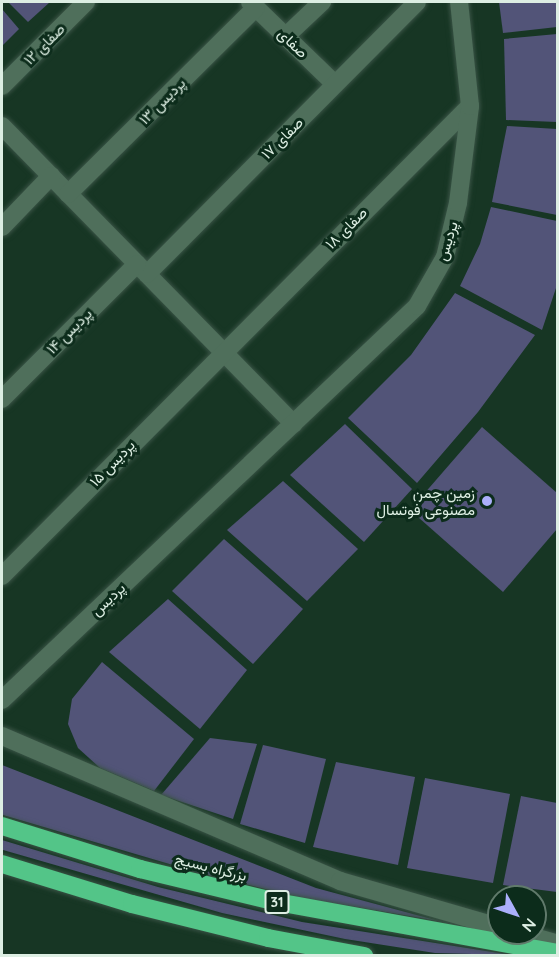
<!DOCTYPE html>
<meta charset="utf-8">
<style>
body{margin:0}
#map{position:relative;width:559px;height:957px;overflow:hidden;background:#173624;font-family:Quicksand,Vazirmatn,sans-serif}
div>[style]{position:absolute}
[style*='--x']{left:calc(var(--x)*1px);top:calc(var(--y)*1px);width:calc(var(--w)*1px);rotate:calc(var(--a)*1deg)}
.green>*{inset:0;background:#525478}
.roads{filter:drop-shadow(0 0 2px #395345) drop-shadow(0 0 2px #395345)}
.minor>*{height:18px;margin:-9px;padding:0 9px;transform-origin:9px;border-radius:9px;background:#4f6f5b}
.highway>*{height:18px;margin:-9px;padding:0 9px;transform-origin:9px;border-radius:9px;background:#53c588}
.dots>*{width:16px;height:16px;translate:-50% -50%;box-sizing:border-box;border:3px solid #0c2c1b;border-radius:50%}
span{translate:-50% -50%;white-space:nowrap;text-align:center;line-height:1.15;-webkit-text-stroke:6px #0c2c1b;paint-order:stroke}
.shield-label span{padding:2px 4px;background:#0c2c1b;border:2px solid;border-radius:4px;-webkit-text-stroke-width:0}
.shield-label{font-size:14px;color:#ddeee3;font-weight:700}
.street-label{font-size:15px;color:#ddeee3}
.poi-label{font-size:15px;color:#ddeee3}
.right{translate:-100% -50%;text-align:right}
.frame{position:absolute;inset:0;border:3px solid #ddeee3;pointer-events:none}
.north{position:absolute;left:487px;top:885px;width:60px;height:60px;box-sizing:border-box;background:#0c2c1b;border:2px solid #607a6b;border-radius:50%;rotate:130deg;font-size:16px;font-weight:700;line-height:24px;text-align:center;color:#ddeee3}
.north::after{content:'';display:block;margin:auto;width:21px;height:27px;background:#abaffb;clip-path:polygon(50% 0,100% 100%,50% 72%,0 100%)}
</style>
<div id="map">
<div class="green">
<div style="clip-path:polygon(8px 2px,50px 2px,28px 22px)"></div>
<div style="clip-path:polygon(499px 2px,557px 2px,557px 27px,503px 33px)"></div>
<div style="clip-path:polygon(2px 9px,19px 29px,2px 46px)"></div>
<div style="clip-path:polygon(557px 34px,557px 122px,506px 120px,504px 39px)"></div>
<div style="clip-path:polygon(507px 126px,557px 129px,557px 215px,492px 202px)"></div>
<div style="clip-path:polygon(491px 207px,557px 221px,557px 285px,542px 330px,460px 286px,480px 244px)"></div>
<div style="clip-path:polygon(455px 293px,535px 335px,478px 412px,417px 483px,348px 418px,411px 355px)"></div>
<div style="clip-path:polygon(345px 424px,412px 489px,364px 542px,290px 475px)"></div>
<div style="clip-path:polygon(482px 427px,557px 493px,557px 529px,503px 592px,410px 510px)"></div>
<div style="clip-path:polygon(283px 481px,358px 549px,307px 601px,227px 530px)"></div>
<div style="clip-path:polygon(224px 539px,303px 609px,253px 664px,172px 591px)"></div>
<div style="clip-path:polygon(168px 599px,247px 670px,200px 729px,109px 652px)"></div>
<div style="clip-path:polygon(102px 662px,194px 739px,154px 791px,100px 768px,78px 748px,68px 724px,72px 699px)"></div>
<div style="clip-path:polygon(210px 738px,257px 744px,233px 819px,161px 795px)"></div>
<div style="clip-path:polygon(263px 745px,326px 759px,305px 843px,240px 824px)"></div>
<div style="clip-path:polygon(336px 762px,415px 777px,398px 865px,313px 847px)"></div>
<div style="clip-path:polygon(2px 765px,316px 888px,439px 921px,302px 898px,200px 873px,3px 815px)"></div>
<div style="clip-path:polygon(425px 778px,510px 794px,493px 883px,407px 868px)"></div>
<div style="clip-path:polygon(521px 796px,557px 803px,557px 892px,503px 885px)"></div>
<div style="clip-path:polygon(2px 840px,158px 887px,302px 922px,511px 955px,435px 953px,345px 939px,222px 913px,3px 850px)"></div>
</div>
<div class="roads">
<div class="minor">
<div style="--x:250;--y:2;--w:118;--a:44"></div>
<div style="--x:286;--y:36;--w:50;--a:-43.4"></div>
<div style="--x:2;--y:86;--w:119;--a:-45"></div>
<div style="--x:2;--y:126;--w:417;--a:45.6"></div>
<div style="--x:68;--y:194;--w:265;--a:-44.8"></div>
<div style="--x:2;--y:227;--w:71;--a:-46.1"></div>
<div style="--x:147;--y:274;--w:383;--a:-45.2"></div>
<div style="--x:2;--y:399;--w:191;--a:-45"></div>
<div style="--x:2;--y:576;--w:663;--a:-45.12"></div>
<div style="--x:2;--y:700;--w:572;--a:-43.51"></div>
<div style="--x:417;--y:306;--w:56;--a:-60.3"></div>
<div style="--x:445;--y:257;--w:56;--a:-76.5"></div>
<div style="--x:458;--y:203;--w:98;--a:-82.9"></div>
<div style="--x:470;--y:106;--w:105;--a:-96"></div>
<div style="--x:2;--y:736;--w:368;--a:23.2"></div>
<div style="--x:340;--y:881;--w:166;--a:16.1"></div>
<div style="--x:520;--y:933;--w:40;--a:16"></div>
</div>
<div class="highway">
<div style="--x:2;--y:826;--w:145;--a:17.3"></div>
<div style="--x:140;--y:869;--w:141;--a:13.5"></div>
<div style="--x:277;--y:902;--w:286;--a:10.3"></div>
<div style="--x:2;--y:864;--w:136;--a:17.1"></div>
<div style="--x:132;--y:904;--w:140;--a:14"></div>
<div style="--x:268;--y:938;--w:98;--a:10.6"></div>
</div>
</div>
<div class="dots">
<div style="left:487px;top:501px;background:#abaffb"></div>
</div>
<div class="shield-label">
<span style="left:277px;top:902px">31</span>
</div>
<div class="street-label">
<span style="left:293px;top:43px;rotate:44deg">صفای</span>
<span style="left:44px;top:44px;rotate:-45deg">صفای ۱۲</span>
<span style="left:162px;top:101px;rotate:-45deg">پردیس ۱۳</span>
<span style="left:282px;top:138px;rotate:-45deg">صفای ۱۷</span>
<span style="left:346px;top:228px;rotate:-45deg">صفای ۱۸</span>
<span style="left:447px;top:241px;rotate:-73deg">پردیس</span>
<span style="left:69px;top:331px;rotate:-45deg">پردیس ۱۴</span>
<span style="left:112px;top:463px;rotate:-46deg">پردیس ۱۵</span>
<span style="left:108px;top:599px;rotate:-43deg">پردیس</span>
<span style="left:211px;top:867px;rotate:14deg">بزرگراه بسیج</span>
</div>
<div class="poi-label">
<span class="right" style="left:475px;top:501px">زمین چمن<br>مصنوعی فوتسال</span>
</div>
<div class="frame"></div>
<div class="north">N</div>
</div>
